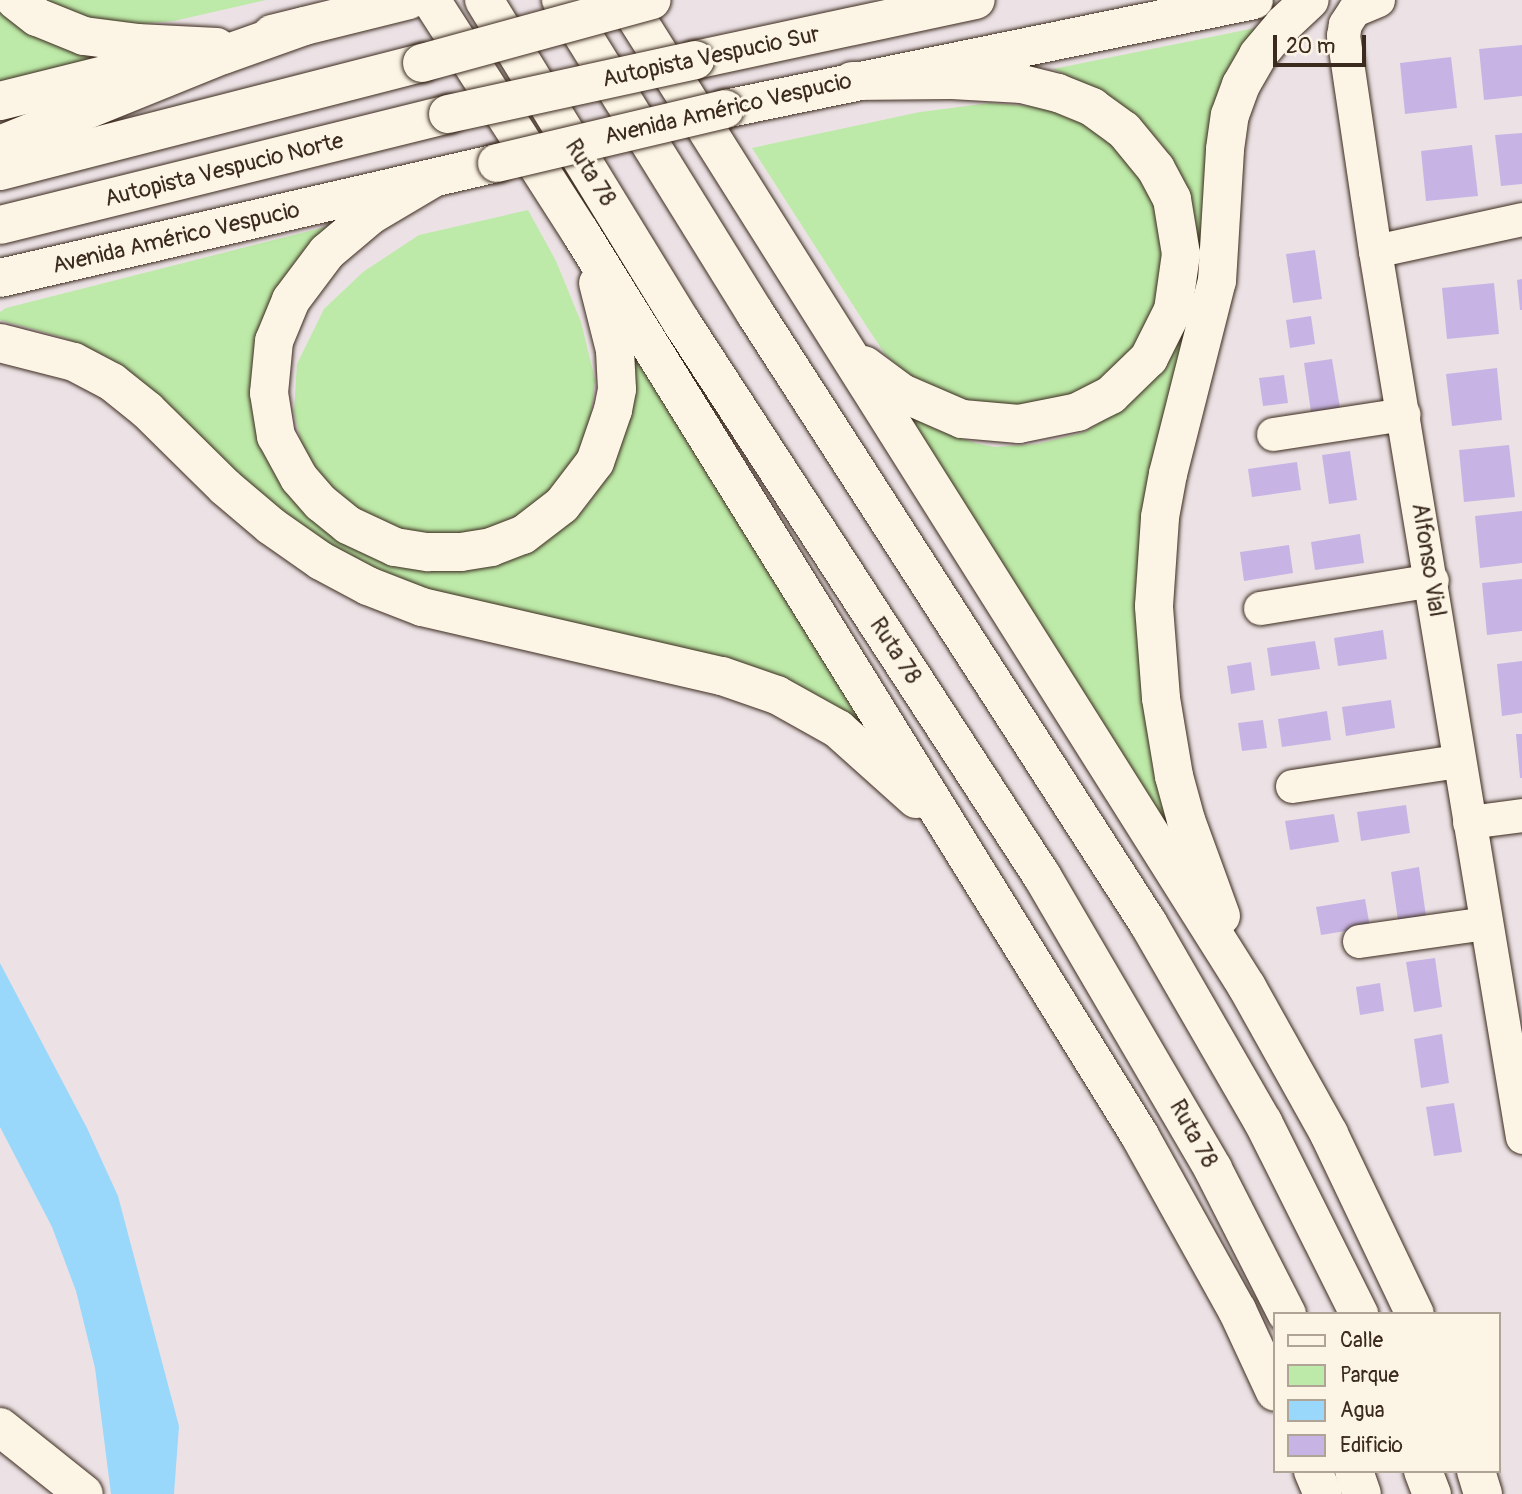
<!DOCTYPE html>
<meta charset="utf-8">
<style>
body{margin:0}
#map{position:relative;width:1522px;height:1494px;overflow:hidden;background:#ece2e5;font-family:Pangolin,sans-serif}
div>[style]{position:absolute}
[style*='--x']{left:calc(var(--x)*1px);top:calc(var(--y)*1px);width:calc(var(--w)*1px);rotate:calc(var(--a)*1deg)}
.green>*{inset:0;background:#bdeaa8}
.water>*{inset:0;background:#9ad8fb}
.building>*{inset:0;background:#c7b4e4}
.roads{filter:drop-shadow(0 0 2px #3b2a1e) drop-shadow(0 0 2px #3b2a1e)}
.minor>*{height:33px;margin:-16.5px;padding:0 16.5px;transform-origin:16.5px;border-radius:16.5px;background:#fcf5e5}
.major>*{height:38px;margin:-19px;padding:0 19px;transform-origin:19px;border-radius:19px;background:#fcf5e5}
.highway>*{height:38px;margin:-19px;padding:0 19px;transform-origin:19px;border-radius:19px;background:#fcf5e5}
.bridges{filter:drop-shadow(0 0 2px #3b2a1e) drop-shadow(0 0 2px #3b2a1e)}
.major-bridge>*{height:38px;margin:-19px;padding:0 19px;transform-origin:19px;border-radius:19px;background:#fcf5e5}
.highway-bridge>*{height:38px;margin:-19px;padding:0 19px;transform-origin:19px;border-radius:19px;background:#fcf5e5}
span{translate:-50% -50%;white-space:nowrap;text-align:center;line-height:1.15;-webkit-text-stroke:6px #fcf5e5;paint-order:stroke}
.street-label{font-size:23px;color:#3b2a1e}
.legend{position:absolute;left:1273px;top:1312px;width:228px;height:161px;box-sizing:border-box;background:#fcf5e5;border:2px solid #afa495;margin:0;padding:9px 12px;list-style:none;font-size:21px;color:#3b2a1e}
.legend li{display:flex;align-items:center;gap:14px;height:35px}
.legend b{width:35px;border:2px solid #afa495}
.scale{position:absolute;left:1273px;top:35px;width:93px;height:32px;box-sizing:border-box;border:4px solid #3b2a1e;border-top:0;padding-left:9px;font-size:21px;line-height:24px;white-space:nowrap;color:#3b2a1e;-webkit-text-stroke:5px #fcf5e5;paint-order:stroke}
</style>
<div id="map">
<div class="green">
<div style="clip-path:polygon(38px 0,266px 0,174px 21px,125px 25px,105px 23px)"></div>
<div style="clip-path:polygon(0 10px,54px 45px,108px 63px,0 88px)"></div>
<div style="clip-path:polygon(1260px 27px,1240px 48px,1228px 69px,1212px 110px,1208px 132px,1208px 254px,1147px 494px,1178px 854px,902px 410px,933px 428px,975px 443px,995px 447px,1037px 444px,1085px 432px,1126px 405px,1147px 382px,1174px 162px,1160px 142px,1143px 126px,1086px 84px,1053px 69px)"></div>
<div style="clip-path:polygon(990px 103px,1040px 107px,1062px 113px,1108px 135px,1151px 186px,1165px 280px,1135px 355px,1074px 402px,977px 408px,931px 389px,903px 370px,885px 354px,869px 330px,752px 148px,920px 112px)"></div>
<div style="clip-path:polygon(528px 210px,556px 261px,581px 322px,595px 380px,587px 450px,517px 534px,409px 545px,331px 493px,302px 445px,294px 412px,297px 364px,324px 309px,363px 272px,419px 235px)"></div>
<div style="clip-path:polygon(337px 224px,255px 375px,360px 548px,573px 520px,587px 506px,613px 464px,628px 330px,883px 740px,837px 707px,783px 677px,708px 654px,427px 593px,306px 536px,132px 375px,109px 358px,65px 338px,0 320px,0 312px,6px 308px)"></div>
</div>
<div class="water">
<div style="clip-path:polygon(0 963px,87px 1128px,118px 1196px,179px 1426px,174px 1494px,111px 1494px,95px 1368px,76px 1291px,52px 1227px,0 1127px)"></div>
</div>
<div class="building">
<div style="clip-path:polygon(1522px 45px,1522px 96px,1484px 100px,1479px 49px)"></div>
<div style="clip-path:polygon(1451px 57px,1457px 108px,1405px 114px,1400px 63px)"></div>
<div style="clip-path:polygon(1522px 133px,1522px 184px,1501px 186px,1495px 135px)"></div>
<div style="clip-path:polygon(1472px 145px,1478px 196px,1426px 201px,1421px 151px)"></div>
<div style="clip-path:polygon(1315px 250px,1322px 299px,1293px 303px,1286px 254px)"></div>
<div style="clip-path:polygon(1522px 279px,1522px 310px,1520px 310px,1517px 280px)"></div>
<div style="clip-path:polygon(1494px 283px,1499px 334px,1447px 339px,1442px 288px)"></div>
<div style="clip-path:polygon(1311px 316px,1315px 344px,1290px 348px,1286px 320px)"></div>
<div style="clip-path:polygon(1332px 359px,1340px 408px,1311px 412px,1304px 363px)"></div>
<div style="clip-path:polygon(1497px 368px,1502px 420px,1452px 426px,1446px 374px)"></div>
<div style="clip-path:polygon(1284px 375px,1288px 403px,1263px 406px,1259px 378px)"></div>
<div style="clip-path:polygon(1509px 445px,1515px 497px,1464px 502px,1459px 450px)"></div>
<div style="clip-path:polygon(1350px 451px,1357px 500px,1329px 504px,1322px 455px)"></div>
<div style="clip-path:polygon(1297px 462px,1301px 490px,1252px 497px,1248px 469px)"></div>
<div style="clip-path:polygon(1522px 511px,1522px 563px,1480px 568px,1475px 516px)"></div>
<div style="clip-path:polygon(1360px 534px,1364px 563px,1315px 570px,1311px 542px)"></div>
<div style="clip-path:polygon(1289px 545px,1293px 573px,1244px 581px,1240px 552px)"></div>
<div style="clip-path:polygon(1522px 579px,1522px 631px,1487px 635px,1482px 583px)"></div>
<div style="clip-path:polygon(1383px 630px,1387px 659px,1338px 666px,1334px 638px)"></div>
<div style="clip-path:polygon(1315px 641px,1320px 669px,1271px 676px,1267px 648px)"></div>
<div style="clip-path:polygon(1522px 661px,1522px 713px,1502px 716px,1497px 664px)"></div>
<div style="clip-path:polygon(1251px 662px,1255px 690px,1231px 694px,1227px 666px)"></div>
<div style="clip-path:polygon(1391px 700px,1395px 728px,1346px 736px,1342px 707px)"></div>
<div style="clip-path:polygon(1327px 711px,1331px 740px,1282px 747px,1278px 719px)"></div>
<div style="clip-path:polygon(1263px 720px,1267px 748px,1242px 751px,1238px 723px)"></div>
<div style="clip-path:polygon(1516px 734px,1522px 734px,1522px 778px,1520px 778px)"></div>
<div style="clip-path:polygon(1406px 805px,1410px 833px,1361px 841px,1357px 812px)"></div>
<div style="clip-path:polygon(1334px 814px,1339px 842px,1290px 850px,1285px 821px)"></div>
<div style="clip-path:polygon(1419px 867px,1426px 916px,1398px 920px,1391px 872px)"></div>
<div style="clip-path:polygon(1365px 899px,1370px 927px,1321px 935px,1316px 907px)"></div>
<div style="clip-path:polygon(1435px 958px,1442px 1007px,1414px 1012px,1406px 962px)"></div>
<div style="clip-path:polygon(1380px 983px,1384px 1011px,1360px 1015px,1356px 987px)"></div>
<div style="clip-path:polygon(1442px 1034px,1449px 1083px,1421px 1088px,1414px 1039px)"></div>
<div style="clip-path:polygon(1454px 1103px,1462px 1152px,1434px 1156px,1426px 1107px)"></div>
</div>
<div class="roads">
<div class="minor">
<div style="--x:1378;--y:0;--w:26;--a:157"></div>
<div style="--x:1354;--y:10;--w:17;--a:123"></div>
<div style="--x:1345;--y:24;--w:11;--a:100"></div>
<div style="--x:1343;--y:35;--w:218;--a:81.6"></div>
<div style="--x:1375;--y:251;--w:898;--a:80.58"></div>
<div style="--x:1375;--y:251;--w:150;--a:-12.3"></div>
<div style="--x:1273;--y:434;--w:132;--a:-8.7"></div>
<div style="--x:1260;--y:608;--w:174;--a:-9.2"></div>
<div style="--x:1292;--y:786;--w:168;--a:-8.6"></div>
<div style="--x:1469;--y:822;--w:53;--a:-7.5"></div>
<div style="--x:1359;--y:941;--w:128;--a:-8.1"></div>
</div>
<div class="major">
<div style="--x:272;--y:34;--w:141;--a:-13.9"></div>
<div style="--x:0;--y:101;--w:206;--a:-14"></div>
<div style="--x:725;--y:109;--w:540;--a:-11.64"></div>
<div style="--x:0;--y:278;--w:510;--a:-13.03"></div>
<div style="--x:0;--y:1427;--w:107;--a:38.6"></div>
</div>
<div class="highway">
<div style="--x:15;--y:0;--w:28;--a:38"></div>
<div style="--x:37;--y:17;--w:51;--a:22"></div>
<div style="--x:84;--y:36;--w:53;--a:7.5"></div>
<div style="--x:137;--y:43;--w:80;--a:2.9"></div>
<div style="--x:431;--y:0;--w:276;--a:57.3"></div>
<div style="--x:580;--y:232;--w:1063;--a:58.22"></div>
<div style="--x:1140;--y:1136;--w:199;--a:60.9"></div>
<div style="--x:1237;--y:1310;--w:90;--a:65.1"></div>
<div style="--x:484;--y:0;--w:379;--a:58.5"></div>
<div style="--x:682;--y:323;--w:660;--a:56.94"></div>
<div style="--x:1042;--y:876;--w:339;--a:59.7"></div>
<div style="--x:1213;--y:1169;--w:163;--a:63"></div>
<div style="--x:561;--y:0;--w:368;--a:58.2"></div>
<div style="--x:755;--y:313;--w:726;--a:57.21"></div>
<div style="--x:1148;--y:923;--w:230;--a:60"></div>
<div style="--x:1263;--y:1122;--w:215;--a:63.4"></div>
<div style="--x:625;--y:0;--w:1167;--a:57.78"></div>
<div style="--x:1247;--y:987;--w:168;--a:60.8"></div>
<div style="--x:1329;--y:1134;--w:199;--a:64.5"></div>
<div style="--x:695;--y:60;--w:287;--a:-12.1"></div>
<div style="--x:852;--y:81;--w:100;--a:-0.6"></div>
<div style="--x:952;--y:80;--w:70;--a:3.3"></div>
<div style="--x:1022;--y:84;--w:37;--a:14"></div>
<div style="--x:1058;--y:93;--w:37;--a:22"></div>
<div style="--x:1092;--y:107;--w:39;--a:36"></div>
<div style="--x:1124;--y:130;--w:50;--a:50.6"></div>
<div style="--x:1156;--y:169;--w:34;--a:62"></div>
<div style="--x:1172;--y:199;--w:56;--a:80.7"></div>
<div style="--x:1181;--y:254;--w:57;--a:98.1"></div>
<div style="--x:1173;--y:310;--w:54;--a:116.6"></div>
<div style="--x:1149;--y:358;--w:53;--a:135.8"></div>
<div style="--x:1111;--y:395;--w:37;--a:153"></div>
<div style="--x:1078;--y:412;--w:60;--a:168.5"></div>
<div style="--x:1019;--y:424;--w:57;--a:-175"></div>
<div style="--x:962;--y:419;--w:65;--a:-156.6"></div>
<div style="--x:902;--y:393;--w:47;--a:-143.6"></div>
<div style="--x:0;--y:145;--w:240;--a:-22"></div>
<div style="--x:223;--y:55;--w:87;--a:-19.5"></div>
<div style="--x:0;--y:171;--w:436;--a:-14.4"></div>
<div style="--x:432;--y:179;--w:71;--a:149.5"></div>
<div style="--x:371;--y:215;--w:57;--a:139.9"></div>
<div style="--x:327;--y:252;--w:60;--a:126.9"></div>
<div style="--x:291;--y:300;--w:44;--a:112.5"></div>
<div style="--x:274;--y:341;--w:52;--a:95.5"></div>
<div style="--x:269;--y:393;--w:44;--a:80.8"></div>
<div style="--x:276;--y:436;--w:48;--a:61.3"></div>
<div style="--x:299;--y:478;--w:33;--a:49"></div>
<div style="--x:321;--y:503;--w:35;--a:39"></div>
<div style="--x:348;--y:525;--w:52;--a:25.1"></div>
<div style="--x:395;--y:547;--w:33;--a:9"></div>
<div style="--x:428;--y:552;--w:33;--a:0"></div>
<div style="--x:461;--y:552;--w:30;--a:-9"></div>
<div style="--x:491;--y:547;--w:34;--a:-21"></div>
<div style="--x:523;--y:535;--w:49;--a:-37.6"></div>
<div style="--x:562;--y:505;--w:54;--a:-52.5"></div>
<div style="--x:595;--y:462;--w:55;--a:-70.9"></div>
<div style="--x:613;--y:410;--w:21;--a:-79"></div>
<div style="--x:617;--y:389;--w:39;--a:-93"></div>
<div style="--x:615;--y:350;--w:69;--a:-104.2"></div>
<div style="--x:0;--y:225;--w:462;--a:-13.9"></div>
<div style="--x:0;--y:343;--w:76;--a:14.4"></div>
<div style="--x:74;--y:362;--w:43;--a:27.8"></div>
<div style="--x:112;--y:382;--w:45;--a:38.7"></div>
<div style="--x:147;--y:410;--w:110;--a:44.6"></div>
<div style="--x:225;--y:487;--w:60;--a:40.3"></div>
<div style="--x:271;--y:526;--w:61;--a:35"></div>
<div style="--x:321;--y:561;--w:53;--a:28"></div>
<div style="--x:368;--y:586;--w:58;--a:21.3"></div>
<div style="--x:422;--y:607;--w:308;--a:13"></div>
<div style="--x:722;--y:676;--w:58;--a:19.1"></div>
<div style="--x:777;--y:695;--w:70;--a:29.1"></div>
<div style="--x:838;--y:729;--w:105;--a:41.9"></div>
<div style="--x:1221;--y:916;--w:102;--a:-110"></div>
<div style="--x:1186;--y:820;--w:46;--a:-105.3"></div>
<div style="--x:1174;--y:776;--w:79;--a:-99.5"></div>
<div style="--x:1161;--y:698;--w:92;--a:-94.4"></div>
<div style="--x:1154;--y:606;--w:89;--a:-86.1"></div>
<div style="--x:1160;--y:517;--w:44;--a:-79.5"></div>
<div style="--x:1168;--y:474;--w:199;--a:-75.8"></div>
<div style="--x:1217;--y:281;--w:132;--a:-86.5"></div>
<div style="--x:1225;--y:149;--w:34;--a:-82"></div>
<div style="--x:1230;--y:115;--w:32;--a:-70"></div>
<div style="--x:1241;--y:85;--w:34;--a:-60"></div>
<div style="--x:1258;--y:55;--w:40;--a:-50"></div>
<div style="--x:1284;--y:24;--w:35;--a:-43"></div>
<div style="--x:1313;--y:1471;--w:25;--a:67"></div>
<div style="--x:1354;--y:1471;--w:24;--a:71"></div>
<div style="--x:1423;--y:1471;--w:25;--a:69"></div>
<div style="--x:1476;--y:1471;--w:24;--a:73"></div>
</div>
</div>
<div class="bridges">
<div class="major-bridge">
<div style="--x:497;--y:163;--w:234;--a:-13.3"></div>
</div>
<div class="highway-bridge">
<div style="--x:422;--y:63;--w:238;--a:-15.3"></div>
<div style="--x:448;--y:114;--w:253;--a:-12.3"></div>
</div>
</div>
<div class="street-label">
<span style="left:711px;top:57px;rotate:-12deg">Autopista Vespucio Sur</span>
<span style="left:728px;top:109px;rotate:-13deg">Avenida Américo Vespucio</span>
<span style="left:224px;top:170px;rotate:-14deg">Autopista Vespucio Norte</span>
<span style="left:590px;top:173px;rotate:58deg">Ruta 78</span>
<span style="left:176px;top:238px;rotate:-13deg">Avenida Américo Vespucio</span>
<span style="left:1428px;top:560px;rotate:81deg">Alfonso Vial</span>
<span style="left:895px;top:651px;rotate:57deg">Ruta 78</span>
<span style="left:1193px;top:1134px;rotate:61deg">Ruta 78</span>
</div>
<ul class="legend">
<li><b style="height:9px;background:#fcf5e5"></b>Calle</li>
<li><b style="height:19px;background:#bdeaa8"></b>Parque</li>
<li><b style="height:19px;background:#9ad8fb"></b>Agua</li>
<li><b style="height:19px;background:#c7b4e4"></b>Edificio</li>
</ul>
<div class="scale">20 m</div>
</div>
